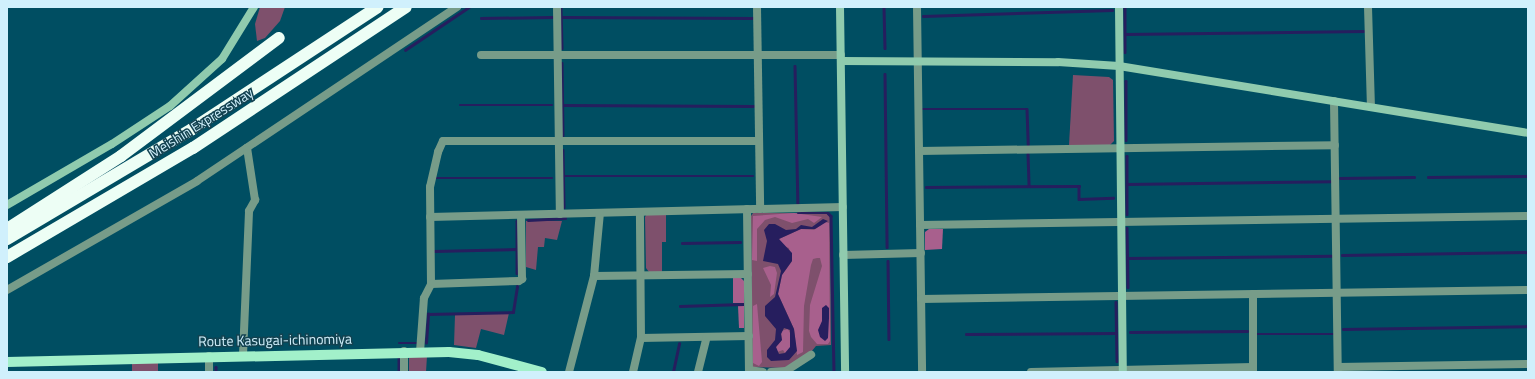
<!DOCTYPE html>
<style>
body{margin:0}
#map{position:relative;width:1535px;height:379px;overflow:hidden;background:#004e62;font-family:"Titillium Web",sans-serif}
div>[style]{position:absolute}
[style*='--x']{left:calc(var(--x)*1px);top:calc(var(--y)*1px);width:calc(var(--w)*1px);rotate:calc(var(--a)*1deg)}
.green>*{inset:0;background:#7e506c}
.forest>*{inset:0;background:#a8608d}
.water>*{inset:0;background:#261e5e}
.stream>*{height:2.5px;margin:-1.25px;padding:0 1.25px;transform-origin:1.25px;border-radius:1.25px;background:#261e5e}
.street>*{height:8px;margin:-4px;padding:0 4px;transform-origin:4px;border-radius:4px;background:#779c89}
.secondary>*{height:8px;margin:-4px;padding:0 4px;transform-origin:4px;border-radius:4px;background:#90cbae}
.primary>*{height:10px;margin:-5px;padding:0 5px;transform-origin:5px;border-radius:5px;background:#a2f0ca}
.highway>*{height:12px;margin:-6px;padding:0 6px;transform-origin:6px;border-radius:6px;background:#edfef5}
span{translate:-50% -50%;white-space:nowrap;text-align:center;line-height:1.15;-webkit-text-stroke:3px #134250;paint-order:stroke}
.street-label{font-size:14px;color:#d0f0fc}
.frame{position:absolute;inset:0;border:8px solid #d0f0fc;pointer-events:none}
</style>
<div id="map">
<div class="green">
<div style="clip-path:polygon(260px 7px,285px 7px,280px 21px,265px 38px,257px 41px,255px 24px)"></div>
<div style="clip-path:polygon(1073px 75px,1109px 77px,1113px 80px,1114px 141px,1110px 145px,1069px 145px)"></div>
<div style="clip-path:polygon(753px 213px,797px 213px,827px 214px,830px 216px,831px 345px,816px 346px,811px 352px,784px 368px,752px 367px,751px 216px)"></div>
<div style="clip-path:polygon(647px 214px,666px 214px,666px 242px,662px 242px,662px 272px,649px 272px,646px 268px,645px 217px)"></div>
<div style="clip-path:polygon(526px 221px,562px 221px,557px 240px,545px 238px,544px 247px,538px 247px,536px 270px,526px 267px)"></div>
<div style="clip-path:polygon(509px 313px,504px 335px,481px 329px,476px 348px,454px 345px,455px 315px)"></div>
<div style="clip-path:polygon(427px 356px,426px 372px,409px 372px,409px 357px)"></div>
<div style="clip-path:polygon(158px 362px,158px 372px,132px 372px,132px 363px)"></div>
</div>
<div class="forest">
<div style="clip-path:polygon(794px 213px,822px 217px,814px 223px,808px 219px,792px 223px,775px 217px,765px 220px,757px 229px,757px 261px,752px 260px,753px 216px)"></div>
<div style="clip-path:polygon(825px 222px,829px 223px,830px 341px,828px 344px,817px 344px,811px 337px,809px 331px,810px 305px,822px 266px,820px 258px,817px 258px,813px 259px,811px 265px,804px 306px,803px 352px,797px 355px,794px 329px,778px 294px,782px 275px,792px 261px,789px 248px,783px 246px,779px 239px,801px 229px,814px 230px)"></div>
<div style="clip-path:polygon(929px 229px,943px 229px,942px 249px,925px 250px,925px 232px)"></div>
<div style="clip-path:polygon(770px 266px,775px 267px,777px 273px,774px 294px,770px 297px,771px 285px,763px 268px)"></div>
<div style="clip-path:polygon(733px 278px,741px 278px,744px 281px,744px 303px,733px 303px)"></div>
<div style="clip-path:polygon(757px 304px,762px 362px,759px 366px,753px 363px,753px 306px)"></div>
<div style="clip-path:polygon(738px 306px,744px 306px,744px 328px,739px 328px)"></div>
<div style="clip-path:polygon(788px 329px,790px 333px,790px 349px,785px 353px,783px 350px,777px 352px,776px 347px,782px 340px,781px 331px)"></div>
</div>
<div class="water">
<div style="clip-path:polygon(evenodd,823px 219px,828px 221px,815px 229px,801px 229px,779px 239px,792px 253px,792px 261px,782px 275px,778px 294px,794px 329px,797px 351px,789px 360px,771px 361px,767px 357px,767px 350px,775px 340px,776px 329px,765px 316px,765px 306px,775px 297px,781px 271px,778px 264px,763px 261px,767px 241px,764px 230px,769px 224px,775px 224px,786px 230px,796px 229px,801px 225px,812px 227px,823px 219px,784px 328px,790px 330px,790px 347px,785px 353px,779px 354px,776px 347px,782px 340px,781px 334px,784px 328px)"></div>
<div style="clip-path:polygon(826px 305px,829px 308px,829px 318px,828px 338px,825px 341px,820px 337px,818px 330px,822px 321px,822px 308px)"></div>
</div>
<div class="stream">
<div style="--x:561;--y:7;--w:41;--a:88.6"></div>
<div style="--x:884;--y:7;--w:41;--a:88.6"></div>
<div style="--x:1125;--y:7;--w:45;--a:90"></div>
<div style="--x:923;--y:16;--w:189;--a:-1.8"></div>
<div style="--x:561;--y:17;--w:191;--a:0.3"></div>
<div style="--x:481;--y:18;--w:71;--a:-0.8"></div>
<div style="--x:1125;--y:34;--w:238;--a:-0.7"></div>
<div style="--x:405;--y:50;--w:77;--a:-33.9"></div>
<div style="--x:562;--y:63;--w:72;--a:89.2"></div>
<div style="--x:795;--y:66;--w:138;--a:88.8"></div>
<div style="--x:885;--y:74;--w:173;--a:89.3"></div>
<div style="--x:1126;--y:81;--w:59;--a:90"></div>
<div style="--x:460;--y:105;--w:92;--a:0"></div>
<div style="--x:563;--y:105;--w:190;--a:0.3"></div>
<div style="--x:923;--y:109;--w:104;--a:0"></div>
<div style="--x:1027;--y:109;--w:35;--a:88"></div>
<div style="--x:563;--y:150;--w:57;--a:89"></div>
<div style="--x:1028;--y:154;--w:32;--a:88"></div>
<div style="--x:1127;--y:156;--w:58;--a:90"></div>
<div style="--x:564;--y:176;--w:189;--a:0"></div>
<div style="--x:1428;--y:177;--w:100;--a:-0.6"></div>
<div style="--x:435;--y:178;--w:117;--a:0"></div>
<div style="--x:1340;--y:178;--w:74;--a:-0.8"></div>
<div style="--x:1127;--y:184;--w:205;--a:-0.8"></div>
<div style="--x:926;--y:187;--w:153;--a:-0.4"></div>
<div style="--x:1079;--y:186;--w:13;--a:90"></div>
<div style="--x:1079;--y:199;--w:34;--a:-2"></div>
<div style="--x:798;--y:213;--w:30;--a:0"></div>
<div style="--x:828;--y:213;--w:4;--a:45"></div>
<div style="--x:831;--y:216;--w:156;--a:88.9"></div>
<div style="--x:528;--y:220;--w:37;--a:-3"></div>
<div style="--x:517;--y:221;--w:52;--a:90"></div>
<div style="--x:1127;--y:228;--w:59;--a:89"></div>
<div style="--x:682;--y:243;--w:58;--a:-1"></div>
<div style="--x:434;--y:251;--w:83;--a:-1.4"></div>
<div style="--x:1342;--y:255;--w:186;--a:-0.9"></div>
<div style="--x:1128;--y:258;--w:204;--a:-0.6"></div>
<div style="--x:888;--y:261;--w:78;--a:89.3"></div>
<div style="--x:1116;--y:302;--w:59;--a:89"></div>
<div style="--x:680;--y:306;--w:63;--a:-1.8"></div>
<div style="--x:1343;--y:329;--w:185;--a:-0.9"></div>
<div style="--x:1130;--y:332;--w:117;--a:-0.5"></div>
<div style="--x:966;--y:334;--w:150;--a:-0.4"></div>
<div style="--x:1257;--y:334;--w:76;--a:0"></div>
<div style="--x:399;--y:343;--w:17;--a:0"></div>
<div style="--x:426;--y:343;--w:29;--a:-86"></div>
<div style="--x:428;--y:314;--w:85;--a:-1.3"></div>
<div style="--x:513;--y:312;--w:26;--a:-81"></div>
<div style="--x:399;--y:356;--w:16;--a:90"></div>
<div style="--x:216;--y:367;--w:5;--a:90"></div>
<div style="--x:673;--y:372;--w:29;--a:-78"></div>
</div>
<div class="street">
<div style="--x:557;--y:7;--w:207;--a:89.2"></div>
<div style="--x:757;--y:7;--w:202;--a:89.1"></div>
<div style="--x:917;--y:7;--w:365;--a:89.2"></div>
<div style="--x:1368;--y:7;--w:100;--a:88.3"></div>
<div style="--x:481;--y:55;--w:360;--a:0"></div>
<div style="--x:1334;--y:101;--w:271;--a:89.2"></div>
<div style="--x:919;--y:151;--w:416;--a:-0.8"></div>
<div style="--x:747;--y:209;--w:163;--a:89.3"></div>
<div style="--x:430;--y:217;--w:413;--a:-1.4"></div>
<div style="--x:920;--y:225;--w:608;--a:-0.85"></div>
<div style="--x:843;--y:255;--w:78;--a:-1.5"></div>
<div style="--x:594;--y:276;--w:63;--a:-84.6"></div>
<div style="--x:431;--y:284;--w:97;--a:-90.6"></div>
<div style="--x:430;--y:187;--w:36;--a:-77"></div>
<div style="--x:438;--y:152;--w:12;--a:-66"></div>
<div style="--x:443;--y:141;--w:316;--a:0"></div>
<div style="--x:7;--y:290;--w:219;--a:-29.8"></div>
<div style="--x:197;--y:181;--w:313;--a:-33.8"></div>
<div style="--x:1253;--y:294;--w:77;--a:90"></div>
<div style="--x:921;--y:299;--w:607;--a:-0.85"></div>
<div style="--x:641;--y:338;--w:108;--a:-1.1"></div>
<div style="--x:404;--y:351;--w:21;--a:90"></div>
<div style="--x:420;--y:352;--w:54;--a:-85.8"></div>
<div style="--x:424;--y:298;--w:16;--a:-63"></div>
<div style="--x:431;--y:284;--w:88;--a:-2"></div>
<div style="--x:519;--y:281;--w:4;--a:-34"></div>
<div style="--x:522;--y:279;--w:64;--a:-90.9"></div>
<div style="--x:243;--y:355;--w:144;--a:-87.6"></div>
<div style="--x:249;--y:211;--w:13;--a:-61"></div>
<div style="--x:255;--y:200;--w:53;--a:-98.7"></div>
<div style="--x:209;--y:356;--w:16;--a:90"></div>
<div style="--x:1338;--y:367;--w:190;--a:-0.9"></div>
<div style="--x:749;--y:370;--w:14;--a:8"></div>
<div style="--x:569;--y:372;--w:99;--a:-75.4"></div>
<div style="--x:594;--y:276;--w:154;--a:-0.7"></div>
<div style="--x:633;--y:372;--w:35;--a:-77"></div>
<div style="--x:641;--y:338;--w:126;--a:-90.5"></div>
<div style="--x:698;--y:372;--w:36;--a:-76"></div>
<div style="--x:771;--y:372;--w:15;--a:-4"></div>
<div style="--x:786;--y:371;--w:30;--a:-33"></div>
<div style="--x:1031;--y:372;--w:222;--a:-1.3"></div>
</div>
<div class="secondary">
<div style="--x:840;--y:7;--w:365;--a:89.2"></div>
<div style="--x:1119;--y:7;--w:365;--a:89.4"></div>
<div style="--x:841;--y:61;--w:217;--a:0.3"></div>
<div style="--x:1058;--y:62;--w:61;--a:3.8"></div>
<div style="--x:1119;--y:66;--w:414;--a:9.3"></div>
<div style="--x:7;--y:205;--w:121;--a:-30.2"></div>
<div style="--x:112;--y:144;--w:69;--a:-33.2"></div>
<div style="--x:170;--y:106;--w:70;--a:-42.1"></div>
<div style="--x:222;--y:59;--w:61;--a:-58.4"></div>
</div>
<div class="primary">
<div style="--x:7;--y:362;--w:442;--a:-1.3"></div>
<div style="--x:449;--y:352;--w:29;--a:6"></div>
<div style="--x:478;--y:355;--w:66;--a:14.9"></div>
</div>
<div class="highway">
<div style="--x:7;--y:229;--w:135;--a:-32.6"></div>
<div style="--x:121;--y:156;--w:197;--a:-36.8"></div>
<div style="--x:7;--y:239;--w:215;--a:-30.7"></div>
<div style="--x:192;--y:129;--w:222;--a:-33.3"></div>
<div style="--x:7;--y:257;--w:216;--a:-30.4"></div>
<div style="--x:193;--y:148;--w:255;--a:-33.5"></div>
</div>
<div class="street-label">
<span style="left:201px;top:123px;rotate:-32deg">Meishin Expressway</span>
<span style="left:275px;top:340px;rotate:-1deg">Route Kasugai-ichinomiya</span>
</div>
<div class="frame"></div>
</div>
